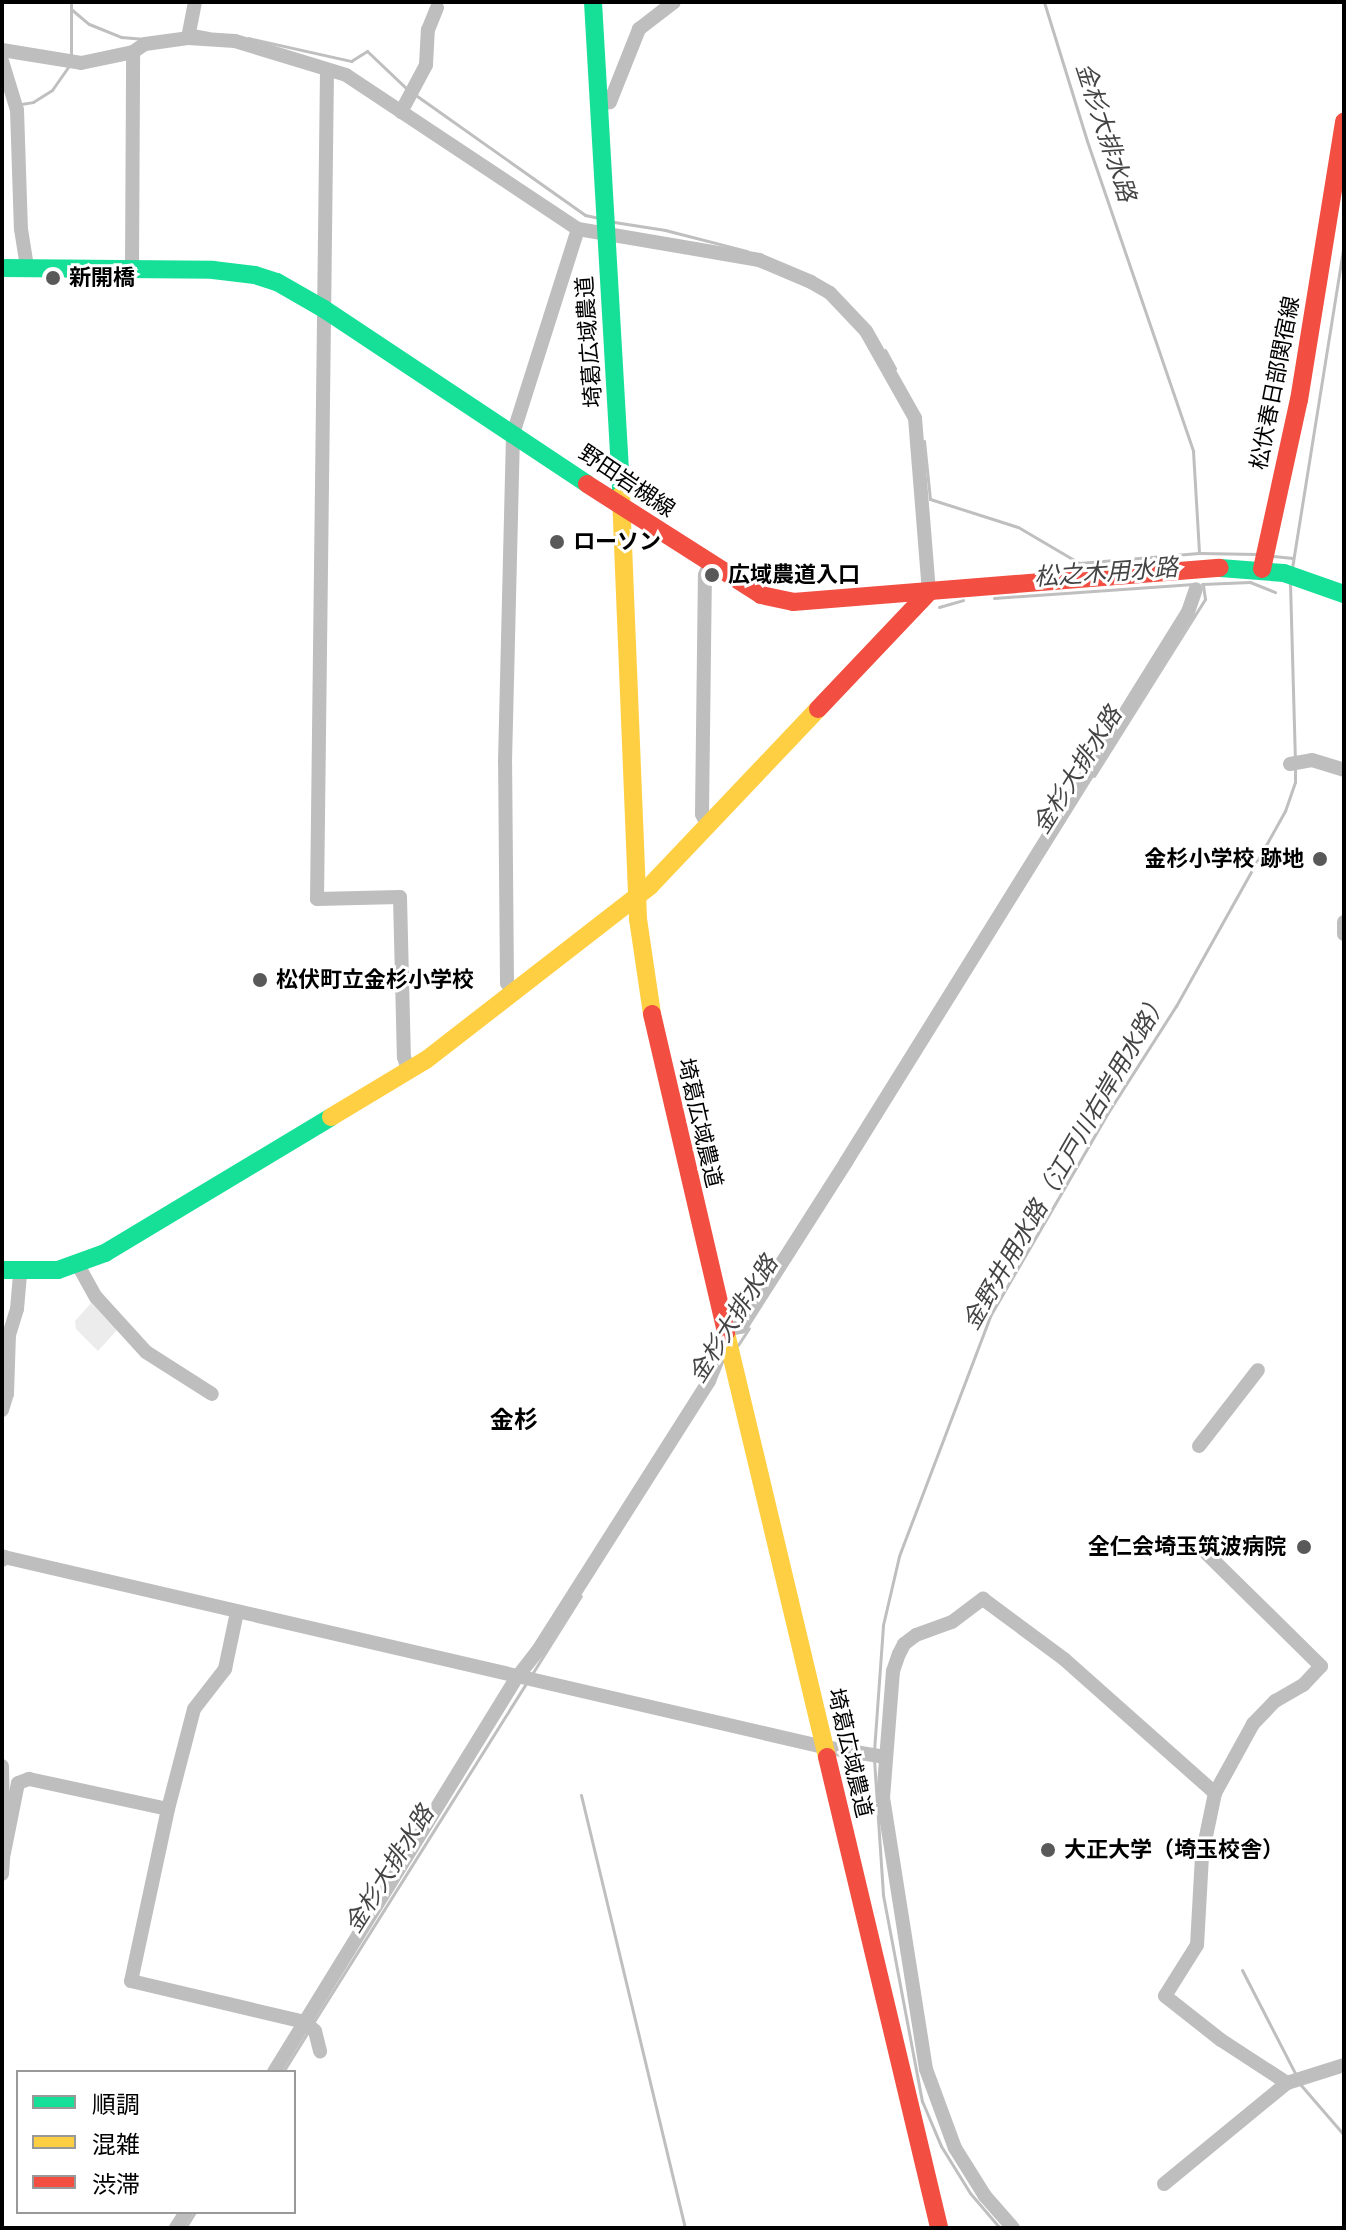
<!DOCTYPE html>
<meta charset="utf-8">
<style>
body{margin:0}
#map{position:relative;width:1346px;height:2230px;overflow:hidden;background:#fff;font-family:"Space Grotesk","Noto Sans JP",sans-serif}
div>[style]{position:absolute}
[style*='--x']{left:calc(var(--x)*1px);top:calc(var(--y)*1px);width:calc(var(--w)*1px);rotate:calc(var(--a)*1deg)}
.green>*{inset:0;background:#ececec}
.stream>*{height:3px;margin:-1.5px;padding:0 1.5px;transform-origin:1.5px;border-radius:1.5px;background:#bfbfbf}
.street>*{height:14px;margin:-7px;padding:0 7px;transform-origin:7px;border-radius:7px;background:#bebebe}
.fast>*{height:18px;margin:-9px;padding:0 9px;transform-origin:9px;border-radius:9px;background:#16e098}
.slow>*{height:18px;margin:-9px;padding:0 9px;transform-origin:9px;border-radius:9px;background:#ffcf43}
.jam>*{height:18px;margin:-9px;padding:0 9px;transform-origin:9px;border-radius:9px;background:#f24e42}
.dots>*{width:22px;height:22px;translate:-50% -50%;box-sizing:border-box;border:4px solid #fff;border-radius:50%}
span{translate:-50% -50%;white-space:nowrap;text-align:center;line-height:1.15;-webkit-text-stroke:6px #fff;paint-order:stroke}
.poi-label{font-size:22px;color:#000;font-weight:700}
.left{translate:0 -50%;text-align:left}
.right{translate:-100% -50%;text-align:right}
.street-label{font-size:22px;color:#000}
.water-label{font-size:24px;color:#444;font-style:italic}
.neighbourhood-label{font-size:24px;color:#000;font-weight:700}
.frame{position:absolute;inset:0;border:4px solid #000;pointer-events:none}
.legend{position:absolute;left:16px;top:2070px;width:280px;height:144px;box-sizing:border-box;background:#fff;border:2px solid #999;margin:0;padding:10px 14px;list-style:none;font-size:24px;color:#000}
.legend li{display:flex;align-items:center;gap:16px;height:40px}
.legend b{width:40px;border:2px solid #999}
</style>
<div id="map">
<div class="green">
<div style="clip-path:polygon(92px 1302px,118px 1329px,98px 1351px,76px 1329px,75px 1321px)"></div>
</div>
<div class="stream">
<div style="--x:71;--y:2;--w:53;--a:90"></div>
<div style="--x:1044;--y:2;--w:145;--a:72.8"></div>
<div style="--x:1087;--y:141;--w:328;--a:71.1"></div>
<div style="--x:1193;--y:451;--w:102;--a:86.6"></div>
<div style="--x:71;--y:9;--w:23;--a:40"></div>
<div style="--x:89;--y:24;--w:35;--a:22"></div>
<div style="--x:121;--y:37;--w:21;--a:5"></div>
<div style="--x:193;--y:30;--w:16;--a:11"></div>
<div style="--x:248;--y:38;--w:106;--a:12.6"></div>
<div style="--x:351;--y:61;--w:19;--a:-32"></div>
<div style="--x:367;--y:51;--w:55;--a:43.5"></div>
<div style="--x:417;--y:96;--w:206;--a:35.3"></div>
<div style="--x:585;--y:215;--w:14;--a:12"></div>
<div style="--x:21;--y:104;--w:12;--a:-9"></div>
<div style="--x:33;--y:102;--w:22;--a:-32"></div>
<div style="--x:52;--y:90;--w:29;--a:-55"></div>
<div style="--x:614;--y:222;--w:52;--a:8.9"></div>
<div style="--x:665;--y:230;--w:85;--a:14.4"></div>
<div style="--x:885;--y:350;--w:21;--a:61"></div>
<div style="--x:924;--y:441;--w:58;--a:84.1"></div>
<div style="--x:930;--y:499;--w:92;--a:17.7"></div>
<div style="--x:1018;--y:527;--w:71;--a:30.5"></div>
<div style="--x:1079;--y:563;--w:120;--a:-4.8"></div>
<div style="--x:1199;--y:553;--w:58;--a:1"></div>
<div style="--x:1273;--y:556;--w:20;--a:6"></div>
<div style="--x:1292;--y:568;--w:327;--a:-80.9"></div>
<div style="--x:1290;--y:583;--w:177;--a:88.4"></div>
<div style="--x:1202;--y:584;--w:48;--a:-2.4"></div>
<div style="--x:1250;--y:582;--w:27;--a:22"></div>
<div style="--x:994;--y:598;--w:200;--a:-4"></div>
<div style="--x:939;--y:607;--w:25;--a:-16"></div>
<div style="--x:1094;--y:776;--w:209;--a:-57.9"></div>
<div style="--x:1205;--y:599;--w:15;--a:-98"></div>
<div style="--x:738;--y:1345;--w:20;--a:-57"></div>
<div style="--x:532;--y:1674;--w:92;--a:-57.9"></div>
<div style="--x:874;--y:1751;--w:126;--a:-85.9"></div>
<div style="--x:883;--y:1625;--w:71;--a:-76.9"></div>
<div style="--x:899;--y:1556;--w:257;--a:-69.2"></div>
<div style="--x:990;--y:1316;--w:237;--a:-59.9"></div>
<div style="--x:1109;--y:1111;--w:125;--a:-57.5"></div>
<div style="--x:1176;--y:1006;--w:223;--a:-60.8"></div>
<div style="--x:1285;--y:811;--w:31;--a:-71"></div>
<div style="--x:1295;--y:782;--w:15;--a:-90"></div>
<div style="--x:874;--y:1759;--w:136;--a:86.2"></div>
<div style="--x:883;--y:1895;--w:210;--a:79.3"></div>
<div style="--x:922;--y:2101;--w:49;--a:67.1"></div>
<div style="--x:941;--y:2146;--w:55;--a:58.3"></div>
<div style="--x:970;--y:2193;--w:46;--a:49.4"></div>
<div style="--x:581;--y:1795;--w:445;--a:76.5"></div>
<div style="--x:1242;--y:1970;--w:116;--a:62.8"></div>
<div style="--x:313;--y:2023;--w:400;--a:-57.9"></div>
<div style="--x:283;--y:2072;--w:49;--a:-58.2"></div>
<div style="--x:1300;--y:2084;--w:67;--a:49.2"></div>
<div style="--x:185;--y:2228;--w:19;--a:-58"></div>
</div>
<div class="street">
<div style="--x:188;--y:38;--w:37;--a:-79"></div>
<div style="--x:2;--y:50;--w:80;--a:9.3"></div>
<div style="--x:81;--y:63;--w:53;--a:-11.9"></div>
<div style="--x:133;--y:52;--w:14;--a:-34"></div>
<div style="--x:145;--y:44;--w:43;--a:-7.9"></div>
<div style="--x:188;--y:38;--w:47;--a:3.7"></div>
<div style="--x:235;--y:41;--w:116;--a:17"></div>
<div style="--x:346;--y:75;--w:278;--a:33.6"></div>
<div style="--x:578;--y:229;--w:184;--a:9.7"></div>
<div style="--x:759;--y:260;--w:56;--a:22.9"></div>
<div style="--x:811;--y:282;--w:22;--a:30"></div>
<div style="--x:830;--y:293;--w:52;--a:46.5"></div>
<div style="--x:866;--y:331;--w:100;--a:60.6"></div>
<div style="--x:915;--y:418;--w:175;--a:85.4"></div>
<div style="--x:2;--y:61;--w:51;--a:73"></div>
<div style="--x:17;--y:110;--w:119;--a:88.1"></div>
<div style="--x:21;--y:229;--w:39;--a:81"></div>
<div style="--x:327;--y:70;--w:829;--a:90.69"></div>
<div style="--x:317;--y:899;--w:83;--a:-1.4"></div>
<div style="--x:400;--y:897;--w:160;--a:88.6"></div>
<div style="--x:404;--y:1057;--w:16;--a:72"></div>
<div style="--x:600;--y:104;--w:10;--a:-11"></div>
<div style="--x:610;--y:102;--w:79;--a:-68.3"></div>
<div style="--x:639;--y:29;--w:44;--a:-37.6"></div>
<div style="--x:401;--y:112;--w:53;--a:-62"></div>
<div style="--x:426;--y:65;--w:35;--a:-87"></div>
<div style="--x:428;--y:30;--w:24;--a:-68"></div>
<div style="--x:132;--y:269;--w:217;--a:-89.7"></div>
<div style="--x:1290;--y:764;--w:22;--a:-10"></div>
<div style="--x:1312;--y:760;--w:34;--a:17"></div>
<div style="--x:708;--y:826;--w:13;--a:-117"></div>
<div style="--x:702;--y:814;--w:239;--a:-89.3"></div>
<div style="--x:705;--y:575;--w:11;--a:-68"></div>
<div style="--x:1344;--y:922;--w:12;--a:90"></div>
<div style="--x:514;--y:992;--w:11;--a:-128"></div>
<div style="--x:507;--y:983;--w:221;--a:-90.5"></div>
<div style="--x:505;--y:762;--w:328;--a:-88.6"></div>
<div style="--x:513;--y:434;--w:215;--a:-72.4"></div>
<div style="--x:78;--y:1265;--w:37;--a:61"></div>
<div style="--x:96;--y:1297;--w:74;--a:47.7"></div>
<div style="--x:146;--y:1352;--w:78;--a:32.5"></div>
<div style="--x:725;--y:1330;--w:16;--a:-11"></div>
<div style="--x:741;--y:1327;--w:196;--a:-57.5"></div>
<div style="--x:846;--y:1162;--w:648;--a:-58.13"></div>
<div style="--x:1188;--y:612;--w:24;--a:-71"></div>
<div style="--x:2;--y:1410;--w:17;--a:-73"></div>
<div style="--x:7;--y:1394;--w:59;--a:-88.1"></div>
<div style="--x:9;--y:1335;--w:27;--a:-73"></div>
<div style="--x:17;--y:1309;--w:37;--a:-85"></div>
<div style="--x:1199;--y:1446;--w:96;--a:-52.2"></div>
<div style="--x:1207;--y:1554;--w:160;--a:44.5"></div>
<div style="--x:1321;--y:1666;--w:26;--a:133"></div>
<div style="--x:1303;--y:1685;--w:32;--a:150"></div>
<div style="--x:1275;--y:1701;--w:32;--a:134"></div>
<div style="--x:1253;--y:1724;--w:79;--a:118.8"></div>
<div style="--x:1215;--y:1793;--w:64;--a:101.7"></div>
<div style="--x:1202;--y:1856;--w:89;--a:93.2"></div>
<div style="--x:1197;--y:1945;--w:60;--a:122.1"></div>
<div style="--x:1165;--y:1996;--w:71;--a:38.2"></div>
<div style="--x:1221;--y:2040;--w:79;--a:33.1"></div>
<div style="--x:2;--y:1560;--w:4;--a:-56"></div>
<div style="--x:4;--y:1557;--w:842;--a:13.05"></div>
<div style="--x:824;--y:1747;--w:62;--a:9.3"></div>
<div style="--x:2;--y:1766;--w:59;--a:89"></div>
<div style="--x:168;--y:1809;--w:103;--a:-75.4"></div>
<div style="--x:194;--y:1709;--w:51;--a:-52.2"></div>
<div style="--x:225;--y:1669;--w:58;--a:-78.1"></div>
<div style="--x:4;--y:1853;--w:71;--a:-78.7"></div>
<div style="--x:18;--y:1783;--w:12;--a:-20"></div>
<div style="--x:29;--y:1779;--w:142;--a:12.2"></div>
<div style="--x:168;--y:1809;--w:176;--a:102.1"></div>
<div style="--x:131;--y:1981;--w:179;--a:13.3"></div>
<div style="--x:305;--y:2022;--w:13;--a:42"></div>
<div style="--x:315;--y:2031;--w:21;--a:76"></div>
<div style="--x:2;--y:1874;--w:28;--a:-86"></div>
<div style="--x:274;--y:2072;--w:465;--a:-58.4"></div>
<div style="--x:518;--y:1676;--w:31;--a:-52"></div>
<div style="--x:537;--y:1652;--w:321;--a:-57.6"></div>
<div style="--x:709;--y:1381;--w:31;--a:-68"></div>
<div style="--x:721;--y:1352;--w:9;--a:-32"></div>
<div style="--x:1164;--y:2184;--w:159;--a:-39.4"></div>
<div style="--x:1287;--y:2083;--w:60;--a:-17.5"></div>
<div style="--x:176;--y:2228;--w:19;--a:-58"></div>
<div style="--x:1013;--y:2228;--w:43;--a:-131.2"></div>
<div style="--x:985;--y:2196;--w:57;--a:-122"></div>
<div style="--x:955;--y:2148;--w:84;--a:-110.2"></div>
<div style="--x:926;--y:2069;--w:274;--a:-99"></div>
<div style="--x:883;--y:1798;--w:127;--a:-85.5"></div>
<div style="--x:893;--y:1671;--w:18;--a:-71"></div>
<div style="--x:899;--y:1654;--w:11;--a:-63"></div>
<div style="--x:904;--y:1644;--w:15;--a:-37"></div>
<div style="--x:916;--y:1635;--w:38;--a:-20"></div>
<div style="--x:952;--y:1622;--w:39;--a:-37"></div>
<div style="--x:983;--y:1599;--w:101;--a:36.5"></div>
<div style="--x:1064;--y:1659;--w:202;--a:41.6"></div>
</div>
<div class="fast">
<div style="--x:593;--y:2;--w:494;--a:86.7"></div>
<div style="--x:2;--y:268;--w:211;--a:0.5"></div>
<div style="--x:213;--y:270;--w:42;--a:6.8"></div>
<div style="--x:255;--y:275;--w:23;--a:18"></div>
<div style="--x:277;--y:282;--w:54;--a:29.9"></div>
<div style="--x:324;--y:309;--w:316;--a:33.6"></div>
<div style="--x:1220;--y:568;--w:64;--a:4.5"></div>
<div style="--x:1284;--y:573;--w:64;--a:19.3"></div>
<div style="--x:2;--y:1270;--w:56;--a:0"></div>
<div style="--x:58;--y:1270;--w:50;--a:-19.9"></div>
<div style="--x:105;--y:1253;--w:264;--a:-31"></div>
</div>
<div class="slow">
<div style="--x:621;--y:495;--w:424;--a:87.7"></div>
<div style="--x:638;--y:919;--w:96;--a:81.6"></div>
<div style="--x:331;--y:1117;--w:111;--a:-31"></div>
<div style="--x:426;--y:1060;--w:284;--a:-37.8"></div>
<div style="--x:650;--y:886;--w:244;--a:-46.5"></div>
<div style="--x:726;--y:1333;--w:436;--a:76.6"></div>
</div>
<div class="jam">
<div style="--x:587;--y:484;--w:206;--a:32.5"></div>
<div style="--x:761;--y:595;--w:33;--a:12"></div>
<div style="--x:793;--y:602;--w:428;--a:-4.6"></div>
<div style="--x:1262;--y:569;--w:173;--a:-77.7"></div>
<div style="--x:1299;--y:400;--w:282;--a:-80.8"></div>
<div style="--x:818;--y:709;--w:161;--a:-46.5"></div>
<div style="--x:652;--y:1014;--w:327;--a:76.9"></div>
<div style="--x:827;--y:1757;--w:484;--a:76.6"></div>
</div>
<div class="dots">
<div style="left:53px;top:278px;background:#595959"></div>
<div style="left:557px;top:542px;background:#595959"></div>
<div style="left:712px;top:575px;background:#595959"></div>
<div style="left:1320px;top:859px;background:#595959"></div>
<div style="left:260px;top:980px;background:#595959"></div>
<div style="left:1304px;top:1547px;background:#595959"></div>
<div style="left:1048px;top:1850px;background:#595959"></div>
</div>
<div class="poi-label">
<span class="left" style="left:69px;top:278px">新開橋</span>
<span class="left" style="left:573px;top:542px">ローソン</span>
<span class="left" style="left:728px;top:575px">広域農道入口</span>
<span class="right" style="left:1304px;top:859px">金杉小学校 跡地</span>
<span class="left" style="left:276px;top:980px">松伏町立金杉小学校</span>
<span class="right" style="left:1286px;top:1547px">全仁会埼玉筑波病院</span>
<span class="left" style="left:1064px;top:1850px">大正大学（埼玉校舎）</span>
</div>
<div class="street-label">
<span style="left:589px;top:342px;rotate:-94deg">埼葛広域農道</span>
<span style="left:1275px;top:383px;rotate:-79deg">松伏春日部関宿線</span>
<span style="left:627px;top:481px;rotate:34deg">野田岩槻線</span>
<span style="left:700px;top:1123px;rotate:77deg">埼葛広域農道</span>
<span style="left:850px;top:1753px;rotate:77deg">埼葛広域農道</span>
</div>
<div class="water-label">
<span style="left:1106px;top:132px;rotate:72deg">金杉大排水路</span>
<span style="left:1106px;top:572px;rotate:-4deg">松之木用水路</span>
<span style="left:1077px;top:770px;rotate:-58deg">金杉大排水路</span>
<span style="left:1065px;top:1161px;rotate:-60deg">金野井用水路（江戸川右岸用水路）</span>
<span style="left:733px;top:1319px;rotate:-58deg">金杉大排水路</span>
<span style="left:389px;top:1869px;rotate:-58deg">金杉大排水路</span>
</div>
<div class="neighbourhood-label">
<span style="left:514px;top:1420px">金杉</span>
</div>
<div class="frame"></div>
<ul class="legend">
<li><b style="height:10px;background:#16e098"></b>順調</li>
<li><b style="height:10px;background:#ffcf43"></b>混雑</li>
<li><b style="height:10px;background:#f24e42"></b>渋滞</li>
</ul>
</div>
